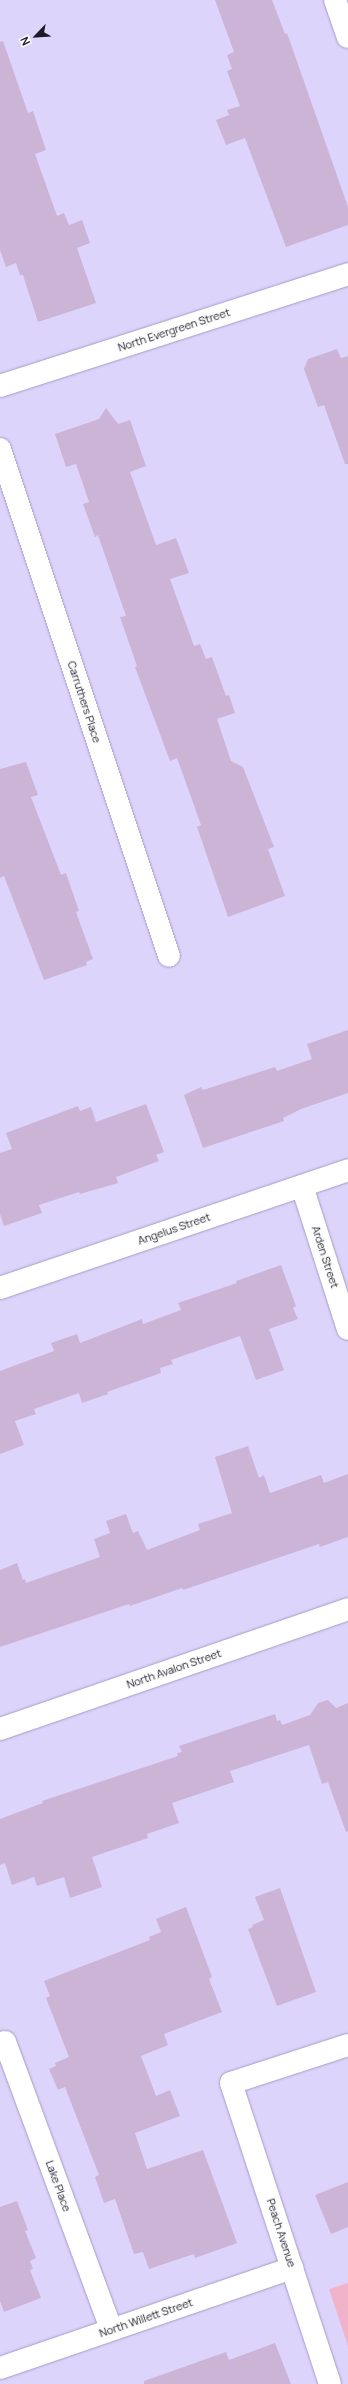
<!DOCTYPE html>
<style>
body{margin:0}
#map{position:relative;width:348px;height:2384px;overflow:hidden;background:#ddd4fc;font-family:Manrope,sans-serif}
div>[style]{position:absolute}
[style*='--x']{left:calc(var(--x)*1px);top:calc(var(--y)*1px);width:calc(var(--w)*1px);rotate:calc(var(--a)*1deg)}
.green>*{inset:0;background:#f0b3c9}
.building>*{inset:0;background:#ccb4d7}
.roads{filter:drop-shadow(0 0 1px #a69dc3) drop-shadow(0 0 1px #a69dc3)}
.street>*{height:22px;margin:-11px;padding:0 11px;transform-origin:11px;border-radius:11px;background:#fff}
.secondary>*{height:22px;margin:-11px;padding:0 11px;transform-origin:11px;border-radius:11px;background:#fff}
span{translate:-50% -50%;white-space:nowrap;text-align:center;line-height:1.15;-webkit-text-stroke:3px #fcfcfc;paint-order:stroke}
.street-label{font-size:11px;color:#1d1a28}
.north{position:absolute;left:16px;top:16px;width:40px;height:40px;-webkit-text-stroke:3px #fcfcfc;paint-order:stroke;rotate:245deg;font-size:11px;font-weight:700;line-height:16px;text-align:center;color:#1d1a28}
.north::after{content:'';display:block;margin:auto;width:14px;height:18px;background:#1d1a28;clip-path:polygon(50% 0,100% 100%,50% 72%,0 100%)}
</style>
<div id="map">
<div class="green">
<div style="clip-path:polygon(348px 2283px,348px 2346px,329px 2289px)"></div>
</div>
<div class="building">
<div style="clip-path:polygon(215px 0,272px 0,285px 34px,287px 33px,348px 207px,348px 225px,286px 247px,245px 138px,226px 145px,216px 120px,229px 115px,227px 110px,240px 106px,227px 71px,232px 69px,227px 55px,234px 52px)"></div>
<div style="clip-path:polygon(3px 41px,28px 113px,33px 111px,46px 150px,35px 154px,57px 216px,64px 213px,69px 225px,82px 220px,90px 243px,77px 248px,96px 303px,38px 322px,23px 275px,20px 275px,16px 263px,6px 267px,0 250px,0 42px)"></div>
<div style="clip-path:polygon(337px 349px,341px 358px,348px 356px,348px 464px,345px 464px,324px 405px,318px 407px,304px 369px,308px 359px)"></div>
<div style="clip-path:polygon(106px 408px,118px 424px,130px 420px,146px 466px,130px 472px,156px 545px,176px 538px,189px 573px,170px 579px,194px 646px,200px 644px,206px 659px,212px 657px,226px 696px,229px 695px,235px 713px,217px 719px,231px 761px,243px 767px,274px 847px,268px 849px,285px 896px,228px 917px,197px 827px,201px 825px,177px 758px,170px 761px,135px 667px,137px 666px,120px 617px,126px 616px,98px 535px,95px 537px,83px 504px,89px 502px,76px 464px,66px 467px,55px 434px,99px 419px)"></div>
<div style="clip-path:polygon(26px 762px,38px 795px,31px 797px,61px 875px,66px 873px,79px 911px,76px 912px,93px 959px,86px 962px,87px 965px,44px 980px,4px 876px,0 878px,0 769px)"></div>
<div style="clip-path:polygon(348px 1030px,348px 1093px,301px 1109px,283px 1118px,284px 1121px,203px 1148px,184px 1095px,201px 1087px,203px 1090px,275px 1067px,277px 1071px,312px 1059px,307px 1044px)"></div>
<div style="clip-path:polygon(146px 1104px,164px 1152px,156px 1155px,159px 1161px,116px 1177px,118px 1183px,80px 1194px,79px 1192px,39px 1205px,42px 1213px,4px 1226px,0 1214px,0 1153px,12px 1149px,6px 1133px,78px 1106px,80px 1111px,91px 1107px,96px 1122px)"></div>
<div style="clip-path:polygon(281px 1265px,296px 1306px,293px 1308px,298px 1319px,269px 1329px,284px 1370px,256px 1380px,240px 1336px,171px 1360px,173px 1364px,160px 1368px,161px 1373px,107px 1392px,108px 1394px,82px 1403px,79px 1393px,34px 1409px,36px 1414px,15px 1421px,24px 1445px,0 1454px,0 1371px,54px 1351px,51px 1343px,77px 1334px,80px 1343px,142px 1319px,143px 1324px,181px 1310px,178px 1303px,237px 1283px,236px 1281px)"></div>
<div style="clip-path:polygon(248px 1446px,259px 1478px,264px 1475px,270px 1493px,321px 1475px,324px 1483px,348px 1474px,348px 1537px,320px 1547px,319px 1544px,183px 1590px,182px 1588px,130px 1606px,129px 1604px,0 1647px,0 1570px,17px 1563px,23px 1580px,25px 1579px,26px 1583px,100px 1557px,94px 1539px,110px 1533px,106px 1521px,126px 1514px,133px 1533px,138px 1531px,147px 1550px,200px 1530px,198px 1524px,232px 1513px,215px 1457px)"></div>
<div style="clip-path:polygon(328px 1700px,336px 1708px,348px 1703px,348px 1831px,346px 1832px,328px 1782px,322px 1784px,309px 1745px,230px 1771px,234px 1782px,172px 1803px,179px 1823px,147px 1834px,148px 1838px,92px 1857px,102px 1887px,70px 1898px,64px 1877px,37px 1886px,34px 1877px,12px 1885px,5px 1863px,0 1865px,0 1819px,43px 1803px,42px 1801px,178px 1756px,177px 1753px,182px 1752px,179px 1746px,275px 1714px,277px 1721px,280px 1720px,282px 1725px,310px 1715px,318px 1703px)"></div>
<div style="clip-path:polygon(280px 1888px,316px 1992px,277px 2006px,248px 1929px,253px 1927px,252px 1925px,264px 1920px,255px 1897px)"></div>
<div style="clip-path:polygon(186px 1907px,212px 1977px,209px 1979px,222px 2012px,164px 2034px,168px 2045px,141px 2056px,156px 2096px,170px 2090px,180px 2116px,135px 2133px,147px 2169px,203px 2150px,237px 2243px,195px 2258px,194px 2254px,149px 2269px,143px 2252px,134px 2254px,115px 2199px,104px 2203px,95px 2177px,99px 2175px,65px 2087px,58px 2090px,49px 2069px,56px 2066px,55px 2063px,69px 2057px,46px 1998px,50px 1996px,44px 1981px,150px 1940px,149px 1937px,161px 1932px,156px 1919px)"></div>
<div style="clip-path:polygon(348px 2182px,348px 2227px,331px 2234px,315px 2195px)"></div>
<div style="clip-path:polygon(17px 2201px,28px 2230px,25px 2231px,36px 2258px,30px 2261px,33px 2269px,30px 2270px,41px 2298px,4px 2312px,0 2301px,0 2207px)"></div>
<div style="clip-path:polygon(275px 2343px,291px 2384px,144px 2384px,144px 2381px,226px 2352px,229px 2360px)"></div>
</div>
<div class="roads">
<div class="street">
<div style="--x:335;--y:0;--w:39;--a:71"></div>
<div style="--x:0;--y:449;--w:534;--a:71.57"></div>
<div style="--x:302;--y:1186;--w:150;--a:72.2"></div>
<div style="--x:0;--y:1288;--w:367;--a:-18.7"></div>
<div style="--x:0;--y:1729;--w:368;--a:-19"></div>
<div style="--x:5;--y:2042;--w:306;--a:69.7"></div>
<div style="--x:0;--y:2368;--w:309;--a:-18.9"></div>
<div style="--x:330;--y:2384;--w:317;--a:-108.2"></div>
<div style="--x:231;--y:2083;--w:123;--a:-18"></div>
</div>
<div class="secondary">
<div style="--x:0;--y:386;--w:366;--a:-17.8"></div>
</div>
</div>
<div class="street-label">
<span style="left:174px;top:330px;rotate:-18deg">North Evergreen Street</span>
<span style="left:84px;top:702px;rotate:72deg">Carruthers Place</span>
<span style="left:174px;top:1229px;rotate:-19deg">Angelus Street</span>
<span style="left:325px;top:1257px;rotate:72deg">Arden Street</span>
<span style="left:174px;top:1669px;rotate:-19deg">North Avalon Street</span>
<span style="left:58px;top:2186px;rotate:70deg">Lake Place</span>
<span style="left:281px;top:2233px;rotate:72deg">Peach Avenue</span>
<span style="left:146px;top:2318px;rotate:-19deg">North Willett Street</span>
</div>
<div class="north">N</div>
</div>
